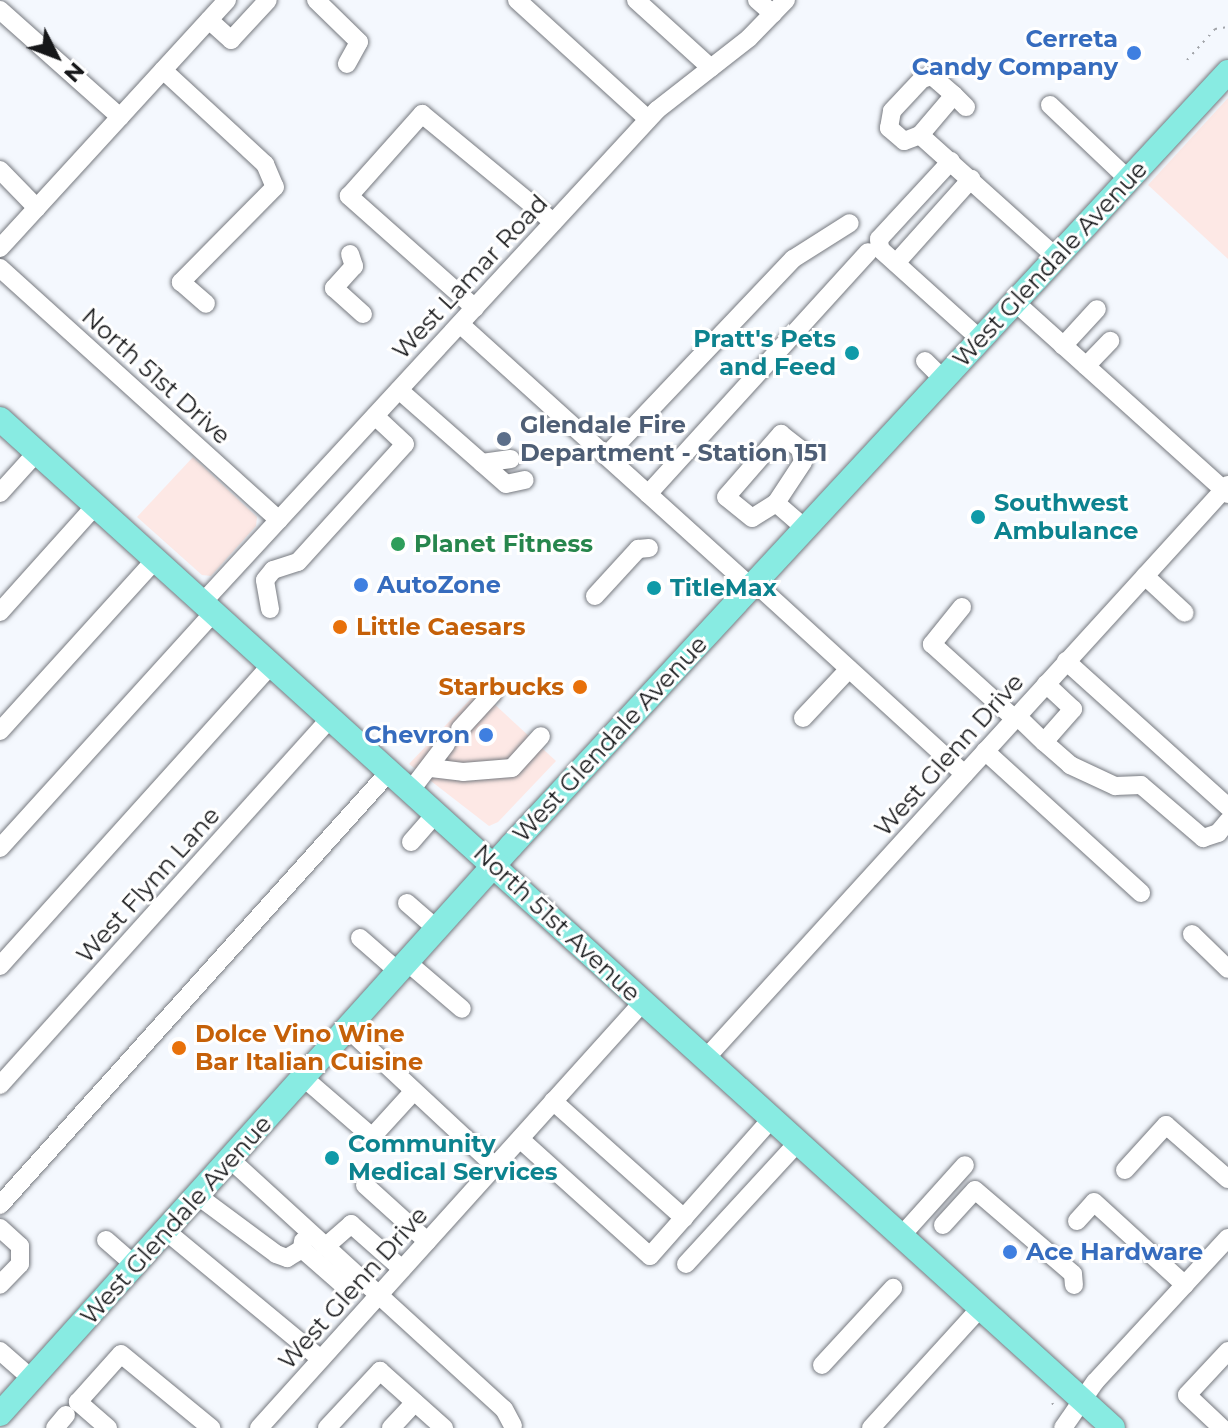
<!DOCTYPE html>
<style>
body{margin:0}
#map{position:relative;width:1228px;height:1428px;overflow:hidden;background:#f4f8fe;font-family:Montserrat,sans-serif}
div>[style]{position:absolute}
[style*='--x']{left:calc(var(--x)*1px);top:calc(var(--y)*1px);width:calc(var(--w)*1px);rotate:calc(var(--a)*1deg)}
.commercial>*{inset:0;background:#fde8e5}
.path>*{height:2px;margin-top:-1px;transform-origin:0;background:repeating-linear-gradient(90deg,#a2a5aa 0 2px,transparent 0 8px)}
.roads{filter:drop-shadow(0 0 2px #76797f) drop-shadow(0 0 2px #76797f)}
.minor>*{height:18px;margin:-9px;padding:0 9px;transform-origin:9px;border-radius:9px;background:#fff}
.major>*{height:24px;margin:-12px;padding:0 12px;transform-origin:12px;border-radius:12px;background:#88ebe2}
.dots>*{width:22px;height:22px;translate:-50% -50%;box-sizing:border-box;border:4px solid #fff;border-radius:50%}
span{translate:-50% -50%;white-space:nowrap;text-align:center;line-height:1.15;-webkit-text-stroke:6px #fff;paint-order:stroke}
.shop-label{font-size:24px;color:#366cbe;font-weight:700}
.right{translate:-100% -50%;text-align:right}
.left{translate:0 -50%;text-align:left}
.street-label{font-size:24px;color:#161719}
.culture-label{font-size:24px;color:#0d838f;font-weight:700}
.service-label{font-size:24px;color:#4e5e75;font-weight:700}
.leisure-label{font-size:24px;color:#27864d;font-weight:700}
.food-label{font-size:24px;color:#c56008;font-weight:700}
.north{position:absolute;left:16px;top:16px;width:80px;height:80px;-webkit-text-stroke:6px #fff;paint-order:stroke;rotate:132deg;font-size:22px;font-weight:700;line-height:32px;text-align:center;color:#161719}
.north::after{content:'';display:block;margin:auto;width:28px;height:36px;background:#161719;clip-path:polygon(50% 0,100% 100%,50% 72%,0 100%)}
</style>
<div id="map">
<div class="commercial">
<div style="clip-path:polygon(1228px 98px,1228px 259px,1148px 185px)"></div>
<div style="clip-path:polygon(193px 457px,257px 517px,256px 526px,211px 576px,202px 575px,137px 517px)"></div>
<div style="clip-path:polygon(479px 690px,556px 761px,498px 822px,489px 826px,409px 764px)"></div>
</div>
<div class="path">
<div style="--x:1187;--y:60;--w:42;--a:-47.9"></div>
<div style="--x:1215;--y:29;--w:13;--a:-9"></div>
<div style="--x:1052;--y:1403;--w:8;--a:50"></div>
</div>
<div class="roads">
<div class="minor">
<div style="--x:316;--y:0;--w:60;--a:44.3"></div>
<div style="--x:359;--y:42;--w:25;--a:119"></div>
<div style="--x:517;--y:0;--w:177;--a:42.3"></div>
<div style="--x:636;--y:0;--w:101;--a:42.2"></div>
<div style="--x:757;--y:0;--w:21;--a:41"></div>
<div style="--x:0;--y:10;--w:161;--a:41.7"></div>
<div style="--x:209;--y:20;--w:30;--a:42"></div>
<div style="--x:231;--y:40;--w:54;--a:-47.2"></div>
<div style="--x:163;--y:70;--w:139;--a:42.7"></div>
<div style="--x:265;--y:164;--w:25;--a:67"></div>
<div style="--x:275;--y:187;--w:134;--a:134.7"></div>
<div style="--x:181;--y:282;--w:33;--a:41"></div>
<div style="--x:954;--y:95;--w:52;--a:130.4"></div>
<div style="--x:920;--y:135;--w:17;--a:159"></div>
<div style="--x:904;--y:141;--w:20;--a:-139"></div>
<div style="--x:889;--y:128;--w:17;--a:-80"></div>
<div style="--x:892;--y:111;--w:44;--a:-46.8"></div>
<div style="--x:922;--y:79;--w:10;--a:-17"></div>
<div style="--x:932;--y:76;--w:29;--a:41"></div>
<div style="--x:954;--y:95;--w:17;--a:45"></div>
<div style="--x:1050;--y:105;--w:109;--a:43.5"></div>
<div style="--x:920;--y:135;--w:184;--a:41.9"></div>
<div style="--x:951;--y:161;--w:106;--a:132.7"></div>
<div style="--x:879;--y:239;--w:10;--a:84"></div>
<div style="--x:880;--y:249;--w:135;--a:42"></div>
<div style="--x:0;--y:170;--w:53;--a:45.8"></div>
<div style="--x:0;--y:248;--w:336;--a:-47.5"></div>
<div style="--x:350;--y:254;--w:13;--a:72"></div>
<div style="--x:354;--y:266;--w:30;--a:132"></div>
<div style="--x:334;--y:288;--w:39;--a:42"></div>
<div style="--x:896;--y:263;--w:113;--a:-48.2"></div>
<div style="--x:0;--y:268;--w:376;--a:42.1"></div>
<div style="--x:1015;--y:302;--w:287;--a:42"></div>
<div style="--x:475;--y:308;--w:169;--a:-138.4"></div>
<div style="--x:349;--y:196;--w:110;--a:-48.3"></div>
<div style="--x:422;--y:114;--w:170;--a:39.5"></div>
<div style="--x:460;--y:324;--w:391;--a:42.1"></div>
<div style="--x:1063;--y:346;--w:50;--a:-47.4"></div>
<div style="--x:925;--y:361;--w:25;--a:45"></div>
<div style="--x:1086;--y:366;--w:35;--a:-46"></div>
<div style="--x:399;--y:390;--w:142;--a:41.3"></div>
<div style="--x:506;--y:484;--w:19;--a:-12"></div>
<div style="--x:606;--y:456;--w:272;--a:-46.5"></div>
<div style="--x:793;--y:259;--w:67;--a:-32.3"></div>
<div style="--x:482;--y:463;--w:29;--a:-8"></div>
<div style="--x:0;--y:493;--w:55;--a:-47.9"></div>
<div style="--x:648;--y:494;--w:327;--a:-47.7"></div>
<div style="--x:776;--y:503;--w:28;--a:148"></div>
<div style="--x:752;--y:518;--w:33;--a:-141"></div>
<div style="--x:726;--y:497;--w:84;--a:-48.9"></div>
<div style="--x:781;--y:434;--w:24;--a:38"></div>
<div style="--x:800;--y:449;--w:13;--a:77"></div>
<div style="--x:803;--y:462;--w:49;--a:123.4"></div>
<div style="--x:776;--y:503;--w:37;--a:41"></div>
<div style="--x:1145;--y:576;--w:54;--a:42.8"></div>
<div style="--x:754;--y:582;--w:285;--a:42.4"></div>
<div style="--x:595;--y:596;--w:64;--a:-47.5"></div>
<div style="--x:638;--y:549;--w:11;--a:-5"></div>
<div style="--x:203;--y:602;--w:669;--a:-47.3"></div>
<div style="--x:657;--y:110;--w:117;--a:-38"></div>
<div style="--x:749;--y:38;--w:53;--a:-45.8"></div>
<div style="--x:962;--y:607;--w:48;--a:129"></div>
<div style="--x:932;--y:644;--w:112;--a:42.1"></div>
<div style="--x:270;--y:609;--w:29;--a:-100"></div>
<div style="--x:265;--y:580;--w:13;--a:-51"></div>
<div style="--x:273;--y:570;--w:26;--a:-18"></div>
<div style="--x:298;--y:562;--w:159;--a:-47.8"></div>
<div style="--x:405;--y:444;--w:41;--a:-137"></div>
<div style="--x:0;--y:612;--w:144;--a:-48.1"></div>
<div style="--x:1066;--y:661;--w:218;--a:42"></div>
<div style="--x:1046;--y:684;--w:37;--a:43"></div>
<div style="--x:1073;--y:709;--w:44;--a:131.3"></div>
<div style="--x:1044;--y:742;--w:35;--a:41"></div>
<div style="--x:1070;--y:765;--w:50;--a:25"></div>
<div style="--x:1115;--y:786;--w:26;--a:-2"></div>
<div style="--x:1141;--y:785;--w:82;--a:40.5"></div>
<div style="--x:1203;--y:838;--w:16;--a:-18"></div>
<div style="--x:1218;--y:833;--w:16;--a:-50"></div>
<div style="--x:1017;--y:716;--w:37;--a:44"></div>
<div style="--x:803;--y:718;--w:67;--a:-46.8"></div>
<div style="--x:460;--y:729;--w:49;--a:-47.5"></div>
<div style="--x:0;--y:731;--w:232;--a:-47.8"></div>
<div style="--x:985;--y:751;--w:211;--a:42.3"></div>
<div style="--x:431;--y:768;--w:32;--a:7"></div>
<div style="--x:463;--y:772;--w:49;--a:-4.7"></div>
<div style="--x:512;--y:768;--w:43;--a:-47.8"></div>
<div style="--x:411;--y:790;--w:58;--a:-52.7"></div>
<div style="--x:411;--y:842;--w:38;--a:-49"></div>
<div style="--x:0;--y:848;--w:319;--a:-47.8"></div>
<div style="--x:407;--y:903;--w:40;--a:41"></div>
<div style="--x:1192;--y:934;--w:50;--a:44.2"></div>
<div style="--x:360;--y:938;--w:52;--a:41.1"></div>
<div style="--x:407;--y:962;--w:72;--a:40.5"></div>
<div style="--x:0;--y:966;--w:406;--a:-48"></div>
<div style="--x:348;--y:1029;--w:201;--a:43"></div>
<div style="--x:706;--y:1058;--w:775;--a:-47.67"></div>
<div style="--x:304;--y:1078;--w:90;--a:40.9"></div>
<div style="--x:372;--y:1137;--w:61;--a:-47.7"></div>
<div style="--x:0;--y:1085;--w:494;--a:-48"></div>
<div style="--x:553;--y:1101;--w:176;--a:41.8"></div>
<div style="--x:520;--y:1139;--w:175;--a:42"></div>
<div style="--x:650;--y:1256;--w:184;--a:-48.5"></div>
<div style="--x:231;--y:1160;--w:369;--a:42.4"></div>
<div style="--x:504;--y:1409;--w:19;--a:62"></div>
<div style="--x:1125;--y:1170;--w:61;--a:-47.7"></div>
<div style="--x:1166;--y:1125;--w:82;--a:41.1"></div>
<div style="--x:365;--y:1185;--w:84;--a:42.1"></div>
<div style="--x:198;--y:1196;--w:97;--a:36.6"></div>
<div style="--x:276;--y:1254;--w:12;--a:20"></div>
<div style="--x:287;--y:1258;--w:17;--a:-31"></div>
<div style="--x:0;--y:1205;--w:583;--a:-48.06"></div>
<div style="--x:1077;--y:1221;--w:25;--a:-48"></div>
<div style="--x:1094;--y:1202;--w:123;--a:42.4"></div>
<div style="--x:943;--y:1225;--w:47;--a:-47.6"></div>
<div style="--x:975;--y:1190;--w:129;--a:40.6"></div>
<div style="--x:1073;--y:1274;--w:11;--a:85"></div>
<div style="--x:0;--y:1228;--w:27;--a:42"></div>
<div style="--x:20;--y:1246;--w:18;--a:90"></div>
<div style="--x:20;--y:1264;--w:29;--a:134"></div>
<div style="--x:166;--y:1231;--w:201;--a:39.6"></div>
<div style="--x:902;--y:1235;--w:94;--a:-48"></div>
<div style="--x:106;--y:1240;--w:38;--a:41"></div>
<div style="--x:303;--y:1241;--w:8;--a:97"></div>
<div style="--x:302;--y:1249;--w:52;--a:41.1"></div>
<div style="--x:341;--y:1283;--w:18;--a:-22"></div>
<div style="--x:325;--y:1247;--w:35;--a:-41"></div>
<div style="--x:351;--y:1224;--w:68;--a:41.4"></div>
<div style="--x:686;--y:1264;--w:166;--a:-47.4"></div>
<div style="--x:0;--y:1351;--w:43;--a:41.2"></div>
<div style="--x:822;--y:1365;--w:105;--a:-47.3"></div>
<div style="--x:55;--y:1428;--w:17;--a:-50"></div>
<div style="--x:108;--y:1428;--w:40;--a:-139"></div>
<div style="--x:78;--y:1402;--w:64;--a:-48.1"></div>
<div style="--x:121;--y:1354;--w:117;--a:39.4"></div>
<div style="--x:259;--y:1428;--w:574;--a:-47.97"></div>
<div style="--x:327;--y:1428;--w:78;--a:-47.1"></div>
<div style="--x:380;--y:1371;--w:86;--a:41.7"></div>
<div style="--x:391;--y:1428;--w:35;--a:-47"></div>
<div style="--x:871;--y:1428;--w:164;--a:-47.7"></div>
<div style="--x:1063;--y:1428;--w:56;--a:-55.2"></div>
<div style="--x:1095;--y:1382;--w:196;--a:-47.3"></div>
<div style="--x:1222;--y:1428;--w:48;--a:-136.7"></div>
<div style="--x:1187;--y:1395;--w:60;--a:-47"></div>
</div>
<div class="major">
<div style="--x:0;--y:419;--w:1502;--a:42.19"></div>
<div style="--x:0;--y:1414;--w:764;--a:-48.02"></div>
<div style="--x:511;--y:846;--w:1055;--a:-47.19"></div>
</div>
</div>
<div class="dots">
<div style="left:1134px;top:53px;background:#3f7fe0"></div>
<div style="left:852px;top:353px;background:#0f9aa8"></div>
<div style="left:504px;top:439px;background:#5c6f8a"></div>
<div style="left:978px;top:517px;background:#0f9aa8"></div>
<div style="left:398px;top:544px;background:#2e9e5b"></div>
<div style="left:361px;top:585px;background:#3f7fe0"></div>
<div style="left:654px;top:588px;background:#0f9aa8"></div>
<div style="left:340px;top:627px;background:#e8710a"></div>
<div style="left:580px;top:687px;background:#e8710a"></div>
<div style="left:486px;top:735px;background:#3f7fe0"></div>
<div style="left:179px;top:1048px;background:#e8710a"></div>
<div style="left:332px;top:1158px;background:#0f9aa8"></div>
<div style="left:1010px;top:1252px;background:#3f7fe0"></div>
</div>
<div class="shop-label">
<span class="right" style="left:1118px;top:53px">Cerreta<br>Candy Company</span>
<span class="left" style="left:377px;top:585px">AutoZone</span>
<span class="right" style="left:470px;top:735px">Chevron</span>
<span class="left" style="left:1026px;top:1252px">Ace Hardware</span>
</div>
<div class="street-label">
<span style="left:1050px;top:264px;rotate:-47deg">West Glendale Avenue</span>
<span style="left:470px;top:277px;rotate:-47deg">West Lamar Road</span>
<span style="left:156px;top:376px;rotate:42deg">North 51st Drive</span>
<span style="left:610px;top:739px;rotate:-47deg">West Glendale Avenue</span>
<span style="left:949px;top:755px;rotate:-48deg">West Glenn Drive</span>
<span style="left:148px;top:885px;rotate:-48deg">West Flynn Lane</span>
<span style="left:557px;top:923px;rotate:43deg">North 51st Avenue</span>
<span style="left:176px;top:1220px;rotate:-48deg">West Glendale Avenue</span>
<span style="left:353px;top:1288px;rotate:-48deg">West Glenn Drive</span>
</div>
<div class="culture-label">
<span class="right" style="left:836px;top:353px">Pratt's Pets<br>and Feed</span>
<span class="left" style="left:994px;top:517px">Southwest<br>Ambulance</span>
<span class="left" style="left:670px;top:588px">TitleMax</span>
<span class="left" style="left:348px;top:1158px">Community<br>Medical Services</span>
</div>
<div class="service-label">
<span class="left" style="left:520px;top:439px">Glendale Fire<br>Department - Station 151</span>
</div>
<div class="leisure-label">
<span class="left" style="left:414px;top:544px">Planet Fitness</span>
</div>
<div class="food-label">
<span class="left" style="left:356px;top:627px">Little Caesars</span>
<span class="right" style="left:564px;top:687px">Starbucks</span>
<span class="left" style="left:195px;top:1048px">Dolce Vino Wine<br>Bar Italian Cuisine</span>
</div>
<div class="north">N</div>
</div>
